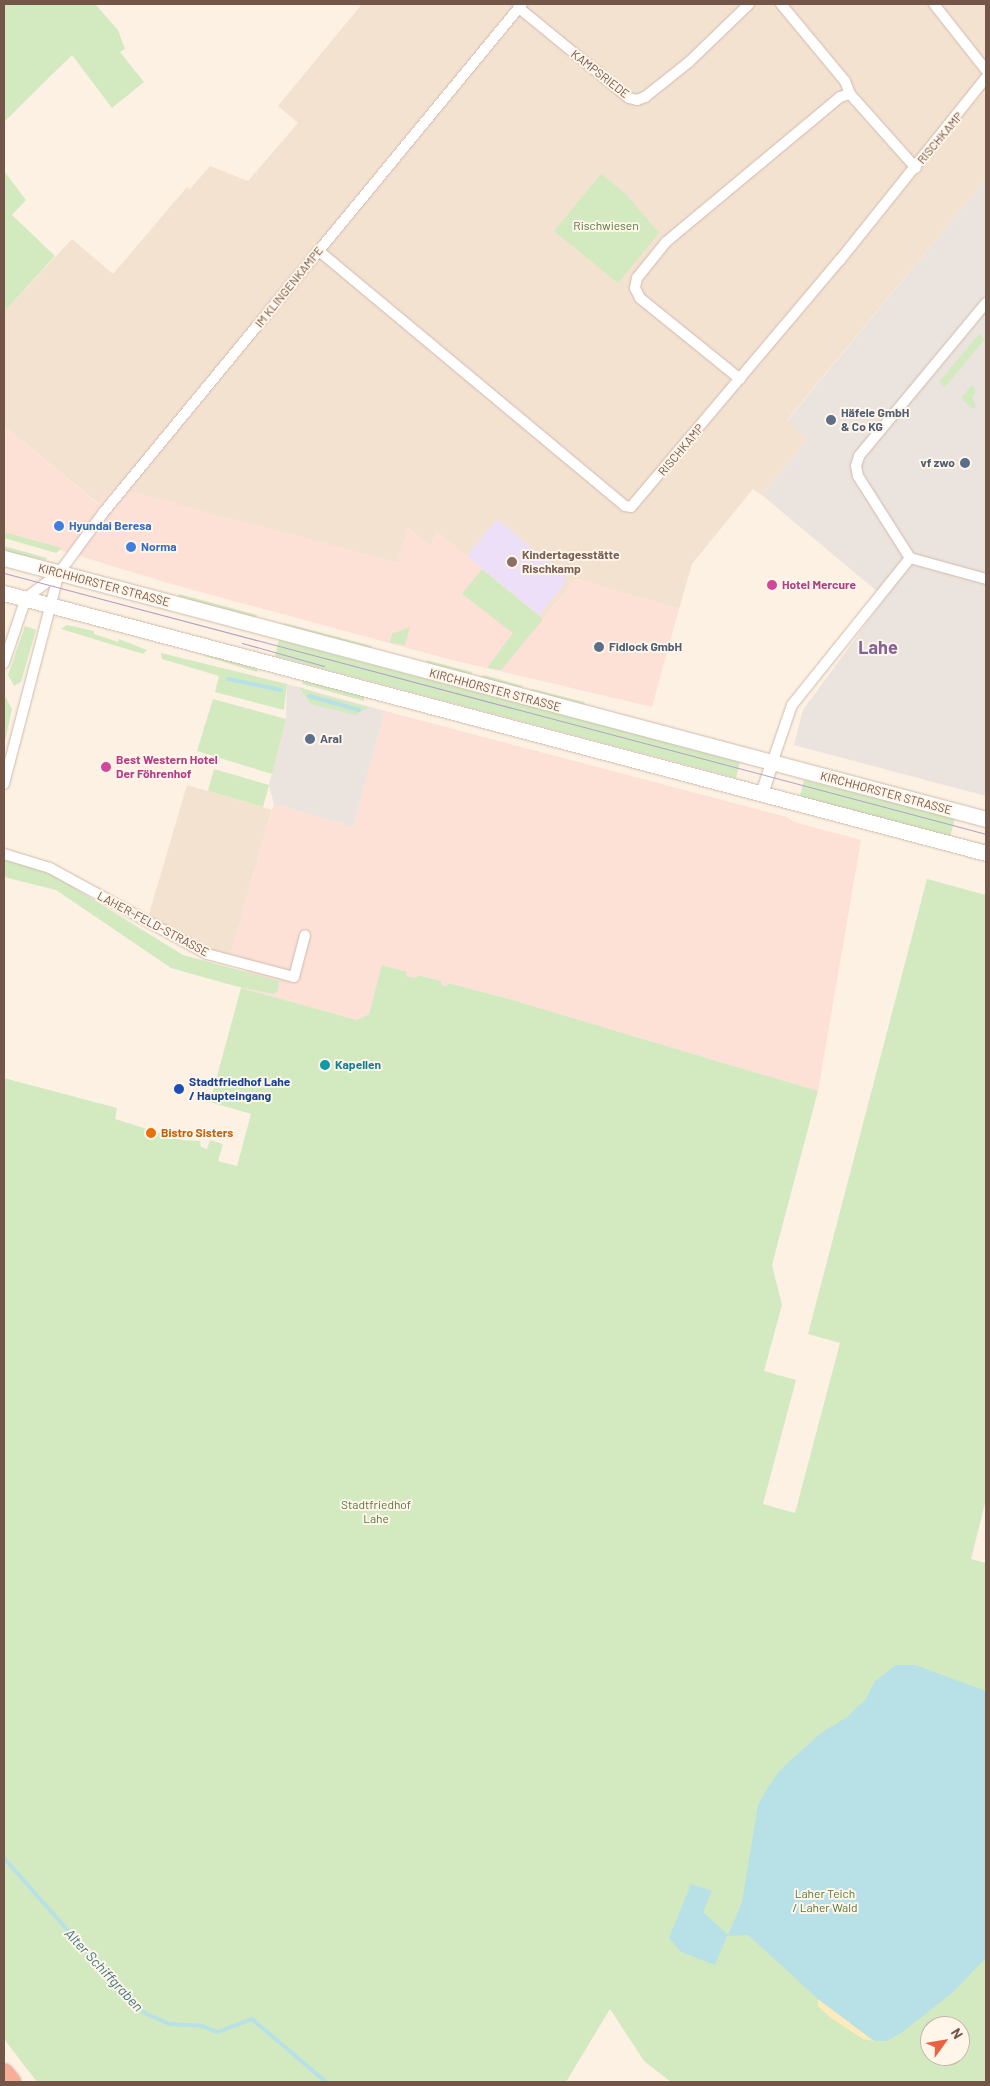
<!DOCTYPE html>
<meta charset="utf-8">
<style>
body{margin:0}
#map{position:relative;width:990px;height:2086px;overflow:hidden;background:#fcf1e2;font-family:Barlow,sans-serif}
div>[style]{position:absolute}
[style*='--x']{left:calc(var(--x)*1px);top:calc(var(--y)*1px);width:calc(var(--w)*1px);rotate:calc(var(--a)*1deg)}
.residential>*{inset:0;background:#f4e2d1}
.commercial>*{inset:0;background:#fde0d6}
.industrial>*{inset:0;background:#ebe3dd}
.education>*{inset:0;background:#eedff9}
.green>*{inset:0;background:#d3eac1}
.sand>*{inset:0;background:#fdebbc}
.water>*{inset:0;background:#b7e1e6}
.stream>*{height:4px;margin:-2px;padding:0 2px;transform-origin:2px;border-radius:2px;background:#b7e1e6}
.roads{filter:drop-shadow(0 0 1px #d0baac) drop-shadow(0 0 1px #d0baac)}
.minor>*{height:10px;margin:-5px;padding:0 5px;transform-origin:5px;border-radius:5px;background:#fff}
.tertiary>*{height:12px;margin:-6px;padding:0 6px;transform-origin:6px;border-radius:6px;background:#fff}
.secondary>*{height:15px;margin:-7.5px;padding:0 7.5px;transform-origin:7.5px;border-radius:7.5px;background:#fff}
.motorway>*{height:19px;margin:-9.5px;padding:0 9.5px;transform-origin:9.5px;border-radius:9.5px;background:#f8ad98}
.tram>*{height:1px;margin:-0.5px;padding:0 0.5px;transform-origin:0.5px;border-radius:0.5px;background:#b3a1c6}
.dots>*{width:14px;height:14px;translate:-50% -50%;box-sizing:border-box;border:2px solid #fff5e9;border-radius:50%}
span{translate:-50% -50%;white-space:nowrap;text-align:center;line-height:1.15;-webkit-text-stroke:4px #fff5e9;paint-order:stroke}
.street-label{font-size:12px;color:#745648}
.park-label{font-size:12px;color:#547a40}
.service-label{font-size:12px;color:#4e5e75;font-weight:700}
.left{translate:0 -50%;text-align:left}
.right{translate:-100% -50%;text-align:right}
.shop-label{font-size:12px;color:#366cbe;font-weight:700}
.education-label{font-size:12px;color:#785e54;font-weight:700}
.hotel-label{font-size:12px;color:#b23c85;font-weight:700}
.culture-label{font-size:12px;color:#0d838f;font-weight:700}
.transit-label{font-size:12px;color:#164399;font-weight:700}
.food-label{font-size:12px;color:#c56008;font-weight:700}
.water-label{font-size:14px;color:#3f7981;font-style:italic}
.district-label{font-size:18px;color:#846498;font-weight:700}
.frame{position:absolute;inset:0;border:5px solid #745648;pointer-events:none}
.north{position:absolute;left:920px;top:2016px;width:50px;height:50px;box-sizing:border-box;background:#fff5e9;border:1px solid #c7b5a9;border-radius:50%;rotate:58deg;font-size:14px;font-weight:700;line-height:20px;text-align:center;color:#745648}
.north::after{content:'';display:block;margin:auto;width:18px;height:22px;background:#e86345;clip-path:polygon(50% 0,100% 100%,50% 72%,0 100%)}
</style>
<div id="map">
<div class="residential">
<div style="clip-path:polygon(362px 4px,986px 4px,986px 179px,787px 420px,808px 439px,762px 495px,753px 489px,692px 564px,679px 609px,576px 579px,543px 619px,436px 531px,431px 547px,408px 528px,398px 563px,113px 488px,99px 504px,4px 426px,4px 312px,72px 239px,113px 274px,187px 187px,190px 189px,210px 166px,248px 181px,298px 123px,278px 106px)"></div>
<div style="clip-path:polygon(187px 785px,272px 810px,229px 960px,147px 921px)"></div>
</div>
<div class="commercial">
<div style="clip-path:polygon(4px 426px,98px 504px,113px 487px,398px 563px,408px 528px,431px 547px,436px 531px,543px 619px,576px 579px,679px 609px,652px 707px,448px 659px,168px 583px,4px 533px)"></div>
<div style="clip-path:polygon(385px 711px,787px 817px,794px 822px,861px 840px,818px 1091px,509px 999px,448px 983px,447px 986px,441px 985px,442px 981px,418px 975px,416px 978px,406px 976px,407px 972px,383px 965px,369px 1014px,357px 1020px,241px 988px,247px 965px,229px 960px,274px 804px,353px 827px)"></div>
</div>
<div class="industrial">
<div style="clip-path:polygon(986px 179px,986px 796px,794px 745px,803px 710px,885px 598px,762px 495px,808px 439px,787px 421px)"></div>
<div style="clip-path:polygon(287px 684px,385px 711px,353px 827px,274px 804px,269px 785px,286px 719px)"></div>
</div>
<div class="education">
<div style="clip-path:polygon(497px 519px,561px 572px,567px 581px,539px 615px,467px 556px)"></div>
</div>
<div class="green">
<div style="clip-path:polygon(4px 4px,95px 4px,118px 30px,125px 49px,120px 52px,144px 82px,112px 108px,72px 55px,4px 122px)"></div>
<div style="clip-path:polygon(4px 171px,26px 200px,12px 215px,55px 256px,4px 312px)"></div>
<div style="clip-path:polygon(601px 174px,626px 194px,659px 233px,618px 283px,554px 231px)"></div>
<div style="clip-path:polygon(979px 334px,985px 339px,945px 387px,939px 382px)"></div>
<div style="clip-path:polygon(971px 386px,975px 388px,975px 395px,972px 396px,976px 407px,972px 409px,961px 398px)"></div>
<div style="clip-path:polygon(4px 532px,25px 538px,62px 548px,56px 553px,4px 538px)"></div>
<div style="clip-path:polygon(4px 546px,47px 558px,46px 560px,4px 552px)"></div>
<div style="clip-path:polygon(482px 569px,543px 619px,501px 670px,487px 668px,513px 633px,462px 594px)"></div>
<div style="clip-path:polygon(179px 594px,257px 615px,255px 620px,178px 596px)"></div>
<div style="clip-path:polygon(284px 623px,372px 646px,370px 651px,283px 627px)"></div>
<div style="clip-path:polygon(67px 625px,94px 631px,94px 634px,118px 642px,119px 639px,147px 650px,143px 654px,61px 629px)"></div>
<div style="clip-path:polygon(25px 626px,36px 630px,21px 682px,14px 686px,8px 675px)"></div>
<div style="clip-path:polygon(410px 627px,405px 645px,390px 643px,392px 634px)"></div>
<div style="clip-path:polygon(279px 640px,740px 762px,736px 778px,275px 656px)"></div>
<div style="clip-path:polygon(161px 653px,287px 684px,284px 710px,215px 692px,219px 676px,162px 659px)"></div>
<div style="clip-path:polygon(201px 655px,221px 658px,257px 669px,257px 672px)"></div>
<div style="clip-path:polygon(426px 660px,472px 672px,471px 677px,431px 667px)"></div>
<div style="clip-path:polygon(484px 675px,523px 686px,517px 689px,478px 679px)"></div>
<div style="clip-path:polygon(303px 680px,364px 696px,364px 701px,302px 684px)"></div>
<div style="clip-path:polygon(299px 687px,325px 696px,369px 707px,355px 715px,311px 704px)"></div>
<div style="clip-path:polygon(533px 689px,584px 702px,588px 708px,527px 692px)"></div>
<div style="clip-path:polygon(4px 694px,12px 709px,4px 746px)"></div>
<div style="clip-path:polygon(213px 699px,286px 719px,272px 774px,197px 751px)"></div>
<div style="clip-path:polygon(214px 769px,269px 785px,263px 807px,208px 791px)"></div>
<div style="clip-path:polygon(804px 780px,955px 818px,950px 837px,799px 799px)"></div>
<div style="clip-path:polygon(4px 860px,47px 871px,183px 955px,279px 981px,278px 991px,273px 994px,235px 986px,171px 968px,56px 890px,4px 877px)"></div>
<div style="clip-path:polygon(evenodd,927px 879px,986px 895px,986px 1499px,971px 1559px,986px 1563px,986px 2082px,671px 2082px,644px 2061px,610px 2009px,566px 2082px,37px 2082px,4px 2039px,4px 1078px,117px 1108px,115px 1119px,182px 1140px,200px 1141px,201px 1147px,207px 1149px,210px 1140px,223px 1144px,218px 1161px,237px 1166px,251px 1114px,210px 1102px,241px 988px,357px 1020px,369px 1014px,382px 965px,407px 972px,406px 976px,416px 978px,417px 975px,442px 981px,441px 985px,447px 986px,448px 983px,509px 999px,818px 1091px,772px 1265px,782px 1305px,764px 1371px,796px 1380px,763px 1504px,795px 1513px,840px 1343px,808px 1334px,927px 879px,930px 2026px,960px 2026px,960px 2056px,930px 2056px,930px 2026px)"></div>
</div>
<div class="sand">
<div style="clip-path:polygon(818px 1999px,874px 2041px,863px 2039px,831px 2018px,818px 2006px)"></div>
</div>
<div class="water">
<div style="clip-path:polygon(896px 1665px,915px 1665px,986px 1691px,986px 1958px,951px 1994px,901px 2033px,887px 2041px,874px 2041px,818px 1999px,748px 1935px,727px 1936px,715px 1965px,681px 1952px,669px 1938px,691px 1884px,712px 1891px,703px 1912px,728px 1935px,742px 1902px,758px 1805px,767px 1789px,780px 1770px,821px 1733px,847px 1717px,865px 1700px,875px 1681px)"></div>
</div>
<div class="stream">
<div style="--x:228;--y:679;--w:54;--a:11.7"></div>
<div style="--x:309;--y:696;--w:52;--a:15.6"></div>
<div style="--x:4;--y:1858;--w:168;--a:48.6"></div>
<div style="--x:115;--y:1984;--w:43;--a:44.1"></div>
<div style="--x:146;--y:2014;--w:25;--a:23"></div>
<div style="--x:169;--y:2024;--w:33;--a:3"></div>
<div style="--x:202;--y:2026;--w:17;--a:21"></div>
<div style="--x:218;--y:2032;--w:36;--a:-21"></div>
<div style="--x:252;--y:2019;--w:97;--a:40.4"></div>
</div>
<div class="roads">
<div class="minor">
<div style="--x:781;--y:4;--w:100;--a:50.3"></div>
<div style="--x:845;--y:81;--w:14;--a:69"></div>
<div style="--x:850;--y:94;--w:99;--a:48.3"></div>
<div style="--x:934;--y:4;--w:84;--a:51.8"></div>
<div style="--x:519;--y:8;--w:142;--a:39.3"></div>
<div style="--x:629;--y:98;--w:8;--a:14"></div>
<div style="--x:637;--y:100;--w:9;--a:-21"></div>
<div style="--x:645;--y:97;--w:56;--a:-38.5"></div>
<div style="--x:689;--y:62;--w:83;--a:-44"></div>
<div style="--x:319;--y:251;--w:398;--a:39.8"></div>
<div style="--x:625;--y:506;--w:6;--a:9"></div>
<div style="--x:631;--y:507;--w:324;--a:-49.8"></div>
<div style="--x:840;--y:260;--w:233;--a:-51.3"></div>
<div style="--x:740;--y:379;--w:129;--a:-141"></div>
<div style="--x:640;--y:298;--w:11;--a:-117"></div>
<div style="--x:635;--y:288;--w:10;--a:-79"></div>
<div style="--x:637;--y:278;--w:46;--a:-51.1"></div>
<div style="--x:666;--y:242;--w:226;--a:-39.8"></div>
<div style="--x:840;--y:97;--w:10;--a:-17"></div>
<div style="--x:910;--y:558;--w:97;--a:-122.4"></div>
<div style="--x:858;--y:476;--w:10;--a:-101"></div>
<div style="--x:856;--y:466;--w:10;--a:-73"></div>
<div style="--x:859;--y:456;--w:199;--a:-50.3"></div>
<div style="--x:910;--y:558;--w:79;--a:15.4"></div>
<div style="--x:4;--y:663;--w:69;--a:-71.3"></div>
<div style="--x:26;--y:598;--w:41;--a:-37.1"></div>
<div style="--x:59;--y:573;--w:74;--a:-53.7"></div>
<div style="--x:103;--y:513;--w:659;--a:-50.54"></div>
<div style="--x:772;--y:763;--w:61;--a:-71"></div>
<div style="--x:792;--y:705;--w:189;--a:-51.2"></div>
<div style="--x:4;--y:784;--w:218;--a:-75.4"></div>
<div style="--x:4;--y:854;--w:48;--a:16.9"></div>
<div style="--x:50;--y:868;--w:179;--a:28.7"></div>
<div style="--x:207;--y:954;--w:90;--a:14.8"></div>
<div style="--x:294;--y:977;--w:43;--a:-75.3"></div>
</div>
<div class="tertiary">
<div style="--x:762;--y:794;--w:33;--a:-72"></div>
</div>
<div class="secondary">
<div style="--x:4;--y:558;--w:1016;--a:14.88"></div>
<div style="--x:4;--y:593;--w:1016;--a:14.83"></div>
</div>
<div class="motorway">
<div style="--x:4;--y:2073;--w:11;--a:52"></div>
</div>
</div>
<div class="tram">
<div style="--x:4;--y:573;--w:1016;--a:14.88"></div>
<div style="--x:242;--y:643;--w:85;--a:15.7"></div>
</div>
<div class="dots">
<div style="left:831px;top:420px;background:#5c6f8a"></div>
<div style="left:965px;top:463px;background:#5c6f8a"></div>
<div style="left:59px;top:526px;background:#3f7fe0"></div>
<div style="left:131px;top:547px;background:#3f7fe0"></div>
<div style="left:512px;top:562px;background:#8d6e63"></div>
<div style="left:772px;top:585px;background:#d1479c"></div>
<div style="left:599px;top:647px;background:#5c6f8a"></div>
<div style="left:310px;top:739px;background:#5c6f8a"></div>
<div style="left:106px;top:767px;background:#d1479c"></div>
<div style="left:325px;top:1065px;background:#0f9aa8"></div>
<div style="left:179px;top:1089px;background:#1a4fb4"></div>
<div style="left:151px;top:1133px;background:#e8710a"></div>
</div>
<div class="street-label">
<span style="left:600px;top:74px;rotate:38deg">KAMPSRIEDE</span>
<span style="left:940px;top:138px;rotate:-50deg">RISCHKAMP</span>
<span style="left:289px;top:287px;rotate:-51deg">IM KLINGENKAMPE</span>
<span style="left:681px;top:450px;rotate:-50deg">RISCHKAMP</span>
<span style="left:104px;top:585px;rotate:15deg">KIRCHHORSTER STRASSE</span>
<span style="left:495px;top:690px;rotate:15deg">KIRCHHORSTER STRASSE</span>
<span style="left:886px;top:793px;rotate:15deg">KIRCHHORSTER STRASSE</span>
<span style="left:153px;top:924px;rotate:28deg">LAHER-FELD-STRASSE</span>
</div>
<div class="park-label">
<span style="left:606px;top:226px">Rischwiesen</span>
<span style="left:376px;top:1512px">Stadtfriedhof<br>Lahe</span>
<span style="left:825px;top:1901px">Laher Teich<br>/ Laher Wald</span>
</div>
<div class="service-label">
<span class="left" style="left:841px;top:420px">Häfele GmbH<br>&amp; Co KG</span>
<span class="right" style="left:955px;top:463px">vf zwo</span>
<span class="left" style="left:609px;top:647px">Fidlock GmbH</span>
<span class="left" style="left:320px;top:739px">Aral</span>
</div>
<div class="shop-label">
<span class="left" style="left:69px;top:526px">Hyundai Beresa</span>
<span class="left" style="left:141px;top:547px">Norma</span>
</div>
<div class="education-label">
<span class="left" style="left:522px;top:562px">Kindertagesstätte<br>Rischkamp</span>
</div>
<div class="hotel-label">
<span class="left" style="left:782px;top:585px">Hotel Mercure</span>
<span class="left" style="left:116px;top:767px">Best Western Hotel<br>Der Föhrenhof</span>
</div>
<div class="culture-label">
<span class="left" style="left:335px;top:1065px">Kapellen</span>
</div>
<div class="transit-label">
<span class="left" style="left:189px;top:1089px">Stadtfriedhof Lahe<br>/ Haupteingang</span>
</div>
<div class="food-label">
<span class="left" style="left:161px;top:1133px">Bistro Sisters</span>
</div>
<div class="water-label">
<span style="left:104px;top:1970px;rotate:47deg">Alter Schiffgraben</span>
</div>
<div class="district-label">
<span style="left:878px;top:647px">Lahe</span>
</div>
<div class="frame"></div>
<div class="north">N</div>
</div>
